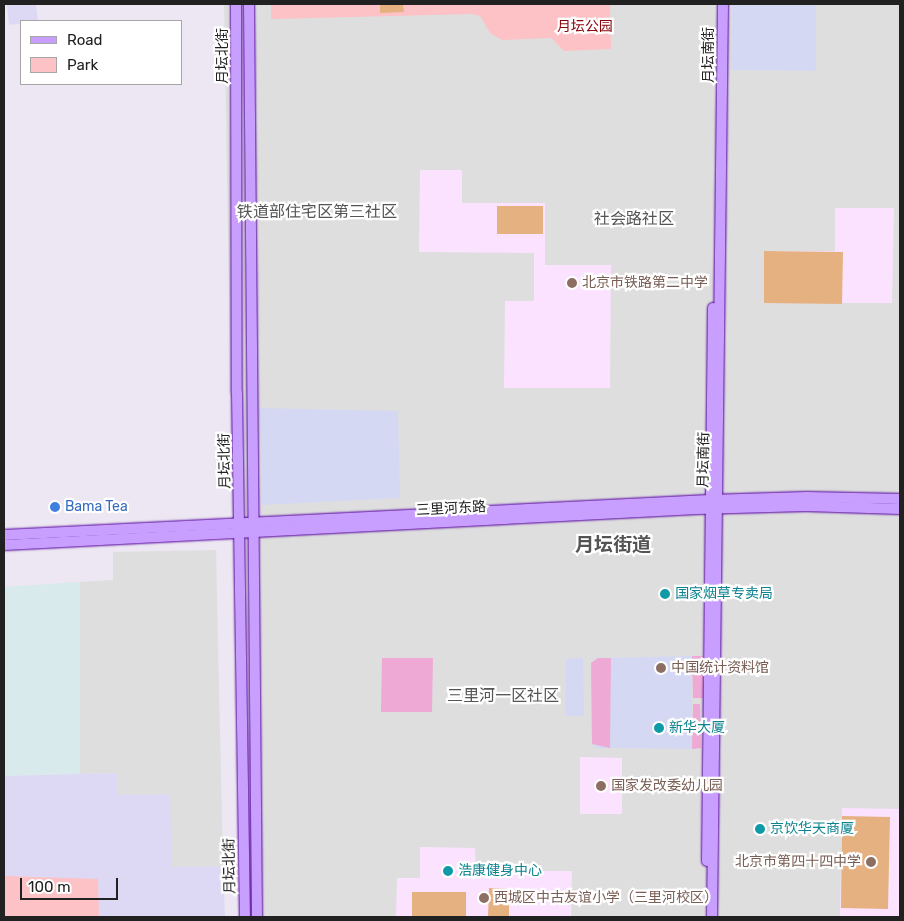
<!DOCTYPE html>
<meta charset="utf-8">
<style>
body{margin:0}
#map{position:relative;width:904px;height:921px;overflow:hidden;background:#ece7f2;font-family:Rubik,"Noto Sans SC",sans-serif}
div>[style]{position:absolute}
[style*='--x']{left:calc(var(--x)*1px);top:calc(var(--y)*1px);width:calc(var(--w)*1px);rotate:calc(var(--a)*1deg)}
.residential>*{inset:0;background:#dededf}
.commercial>*{inset:0;background:#d5d8f3}
.industrial>*{inset:0;background:#d8eaeb}
.education>*{inset:0;background:#fbe2ff}
.military>*{inset:0;background:#ddd9f4}
.grass>*{inset:0;background:#eeaad5}
.park>*{inset:0;background:#fdc2c5}
.pitch>*{inset:0;background:#e5b180}
.roads{filter:drop-shadow(0 0 1px #54009d) drop-shadow(0 0 1px #54009d)}
.major>*{height:10px;margin:-5px;padding:0 5px;transform-origin:5px;border-radius:5px;background:#c89eff}
.dots>*{width:14px;height:14px;translate:-50% -50%;box-sizing:border-box;border:2px solid #fff;border-radius:50%}
span{translate:-50% -50%;white-space:nowrap;text-align:center;line-height:1.15;-webkit-text-stroke:4.5px #fff;paint-order:stroke}
.park-label{font-size:14px;color:#89040b}
.street-label{font-size:14px;color:#212121}
.education-label{font-size:14px;color:#785e54}
.left{translate:0 -50%;text-align:left}
.right{translate:-100% -50%;text-align:right}
.shop-label{font-size:14px;color:#366cbe}
.culture-label{font-size:14px;color:#0d838f}
.quarter-label{font-size:16px;color:#545454}
.district-label{font-size:19px;color:#545454;font-weight:700}
.frame{position:absolute;inset:0;border:5px solid #212121;pointer-events:none}
.legend{position:absolute;left:20px;top:20px;width:162px;height:65px;box-sizing:border-box;background:#fff;border:1px solid #a6a6a6;margin:0;padding:6px 9px;list-style:none;font-size:15px;color:#212121}
.legend li{display:flex;align-items:center;gap:10px;height:25px}
.legend b{width:25px;border:1px solid #a6a6a6}
.scale{position:absolute;left:20px;top:878px;width:98px;height:22px;box-sizing:border-box;border:2px solid #212121;border-top:0;padding-left:6px;font-size:15px;line-height:18px;white-space:nowrap;color:#212121;-webkit-text-stroke:4px #fff;paint-order:stroke}
</style>
<div id="map">
<div class="residential">
<div style="clip-path:polygon(224px 4px,900px 4px,900px 917px,240px 917px)"></div>
<div style="clip-path:polygon(216px 550px,223px 866px,172px 868px,118px 795px,118px 773px,80px 774px,80px 582px,113px 580px,113px 552px)"></div>
</div>
<div class="commercial">
<div style="clip-path:polygon(732px 4px,816px 4px,816px 71px,731px 70px)"></div>
<div style="clip-path:polygon(260px 408px,398px 411px,400px 498px,262px 505px)"></div>
<div style="clip-path:polygon(692px 656px,692px 749px,597px 748px,592px 744px,591px 663px,598px 658px)"></div>
<div style="clip-path:polygon(583px 658px,584px 716px,565px 716px,566px 659px)"></div>
</div>
<div class="industrial">
<div style="clip-path:polygon(80px 582px,80px 774px,4px 776px,4px 587px)"></div>
</div>
<div class="education">
<div style="clip-path:polygon(420px 170px,462px 170px,462px 203px,545px 203px,545px 265px,611px 265px,610px 388px,504px 388px,505px 301px,534px 301px,534px 253px,419px 252px)"></div>
<div style="clip-path:polygon(835px 208px,894px 208px,892px 303px,764px 303px,764px 251px,835px 251px)"></div>
<div style="clip-path:polygon(580px 757px,622px 758px,622px 814px,580px 814px)"></div>
<div style="clip-path:polygon(842px 808px,900px 809px,900px 917px,840px 917px)"></div>
<div style="clip-path:polygon(420px 847px,475px 848px,476px 871px,572px 871px,571px 917px,396px 917px,397px 878px,420px 878px)"></div>
</div>
<div class="military">
<div style="clip-path:polygon(7px 4px,36px 4px,38px 21px,9px 25px)"></div>
<div style="clip-path:polygon(118px 773px,118px 795px,170px 794px,172px 867px,223px 866px,225px 917px,4px 917px,4px 776px)"></div>
</div>
<div class="grass">
<div style="clip-path:polygon(692px 656px,703px 656px,703px 698px,693px 698px)"></div>
<div style="clip-path:polygon(382px 658px,433px 658px,432px 712px,381px 712px)"></div>
<div style="clip-path:polygon(598px 658px,611px 658px,610px 748px,592px 744px,591px 663px)"></div>
<div style="clip-path:polygon(693px 704px,700px 704px,701px 748px,692px 749px)"></div>
</div>
<div class="park">
<div style="clip-path:polygon(271px 4px,610px 4px,611px 49px,564px 51px,551px 38px,502px 40px,490px 33px,480px 16px,472px 14px,271px 19px)"></div>
<div style="clip-path:polygon(4px 876px,98px 879px,99px 917px,4px 917px)"></div>
</div>
<div class="pitch">
<div style="clip-path:polygon(380px 4px,403px 4px,404px 12px,380px 13px)"></div>
<div style="clip-path:polygon(497px 206px,543px 206px,543px 234px,497px 234px)"></div>
<div style="clip-path:polygon(764px 251px,843px 252px,842px 304px,764px 303px)"></div>
<div style="clip-path:polygon(842px 816px,890px 817px,888px 909px,841px 908px)"></div>
<div style="clip-path:polygon(489px 888px,509px 889px,509px 917px,488px 917px)"></div>
<div style="clip-path:polygon(412px 892px,466px 892px,466px 917px,412px 917px)"></div>
</div>
<div class="roads">
<div class="major">
<div style="--x:236;--y:4;--w:389;--a:89.9"></div>
<div style="--x:237;--y:393;--w:524;--a:89.13"></div>
<div style="--x:249;--y:4;--w:913;--a:89.5"></div>
<div style="--x:4;--y:535;--w:706;--a:-2.84"></div>
<div style="--x:709;--y:500;--w:98;--a:-1.8"></div>
<div style="--x:807;--y:497;--w:93;--a:1.2"></div>
<div style="--x:4;--y:545;--w:694;--a:-2.97"></div>
<div style="--x:697;--y:509;--w:109;--a:-1.6"></div>
<div style="--x:806;--y:506;--w:94;--a:1.8"></div>
<div style="--x:707;--y:861;--w:553;--a:-89.38"></div>
<div style="--x:712;--y:917;--w:913;--a:-89.31"></div>
</div>
</div>
<div class="dots">
<div style="left:572px;top:283px;background:#8d6e63"></div>
<div style="left:55px;top:507px;background:#3f7fe0"></div>
<div style="left:665px;top:594px;background:#0f9aa8"></div>
<div style="left:661px;top:668px;background:#8d6e63"></div>
<div style="left:659px;top:728px;background:#0f9aa8"></div>
<div style="left:601px;top:786px;background:#8d6e63"></div>
<div style="left:760px;top:829px;background:#0f9aa8"></div>
<div style="left:871px;top:862px;background:#8d6e63"></div>
<div style="left:448px;top:871px;background:#0f9aa8"></div>
<div style="left:484px;top:898px;background:#8d6e63"></div>
</div>
<div class="park-label">
<span style="left:585px;top:27px">月坛公园</span>
</div>
<div class="street-label">
<span style="left:709px;top:55px;rotate:-90deg">月坛南街</span>
<span style="left:223px;top:56px;rotate:-90deg">月坛北街</span>
<span style="left:704px;top:460px;rotate:-89deg">月坛南街</span>
<span style="left:225px;top:461px;rotate:-91deg">月坛北街</span>
<span style="left:451px;top:509px;rotate:-3deg">三里河东路</span>
<span style="left:230px;top:866px;rotate:-91deg">月坛北街</span>
</div>
<div class="education-label">
<span class="left" style="left:582px;top:283px">北京市铁路第二中学</span>
<span class="left" style="left:671px;top:668px">中国统计资料馆</span>
<span class="left" style="left:611px;top:786px">国家发改委幼儿园</span>
<span class="right" style="left:861px;top:862px">北京市第四十四中学</span>
<span class="left" style="left:494px;top:898px">西城区中古友谊小学（三里河校区）</span>
</div>
<div class="shop-label">
<span class="left" style="left:65px;top:507px">Bama Tea</span>
</div>
<div class="culture-label">
<span class="left" style="left:675px;top:594px">国家烟草专卖局</span>
<span class="left" style="left:669px;top:728px">新华大厦</span>
<span class="left" style="left:770px;top:829px">京饮华天商厦</span>
<span class="left" style="left:458px;top:871px">浩康健身中心</span>
</div>
<div class="quarter-label">
<span style="left:317px;top:212px">铁道部住宅区第三社区</span>
<span style="left:634px;top:219px">社会路社区</span>
<span style="left:503px;top:696px">三里河一区社区</span>
</div>
<div class="district-label">
<span style="left:613px;top:545px">月坛街道</span>
</div>
<div class="frame"></div>
<ul class="legend">
<li><b style="height:6px;background:#c89eff"></b>Road</li>
<li><b style="height:14px;background:#fdc2c5"></b>Park</li>
</ul>
<div class="scale">100 m</div>
</div>
